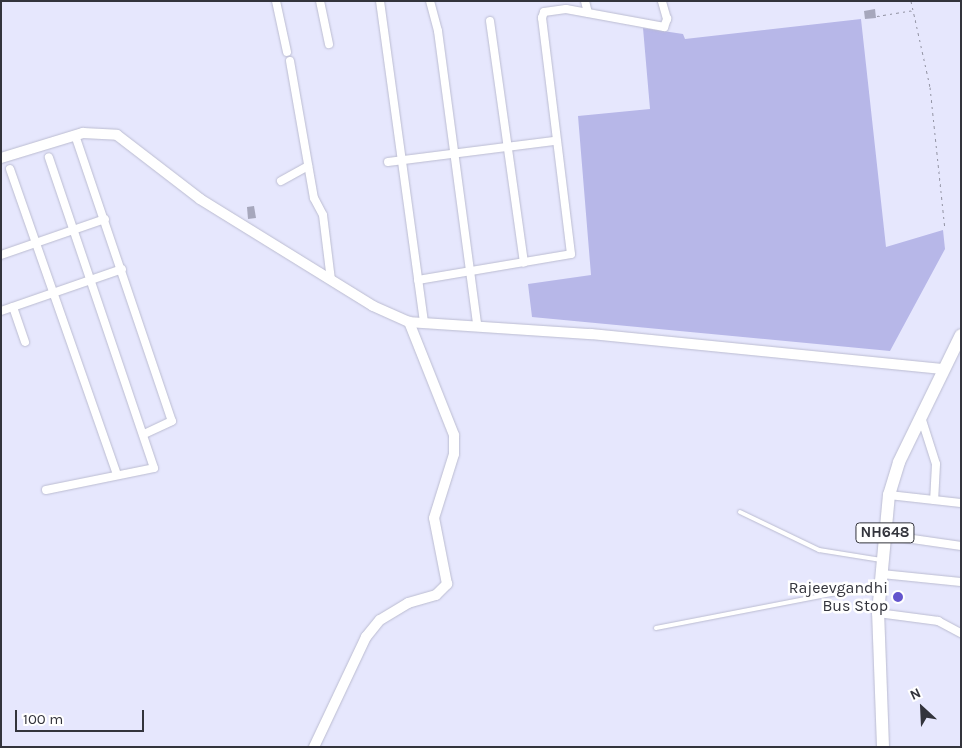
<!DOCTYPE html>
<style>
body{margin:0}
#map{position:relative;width:962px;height:748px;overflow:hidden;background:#e6e7fd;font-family:Karla,sans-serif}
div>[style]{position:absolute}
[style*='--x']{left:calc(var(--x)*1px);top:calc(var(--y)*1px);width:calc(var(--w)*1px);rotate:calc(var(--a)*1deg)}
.green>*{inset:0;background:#b7b7e8}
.building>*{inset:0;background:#a6a7bc}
.path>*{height:1px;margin-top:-0.5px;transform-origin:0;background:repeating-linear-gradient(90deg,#9293a3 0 2.5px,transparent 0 6.5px)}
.roads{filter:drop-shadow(0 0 1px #bbbcd1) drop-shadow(0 0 1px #bbbcd1)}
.service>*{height:4px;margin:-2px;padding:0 2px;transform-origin:2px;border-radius:2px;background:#fff}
.minor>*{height:8px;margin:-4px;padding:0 4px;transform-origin:4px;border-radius:4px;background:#fff}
.tertiary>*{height:10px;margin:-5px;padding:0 5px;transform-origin:5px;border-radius:5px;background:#fff}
.trunk>*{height:12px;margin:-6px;padding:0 6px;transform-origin:6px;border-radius:6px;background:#fff}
.dots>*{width:14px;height:14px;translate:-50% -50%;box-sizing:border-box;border:2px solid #fff;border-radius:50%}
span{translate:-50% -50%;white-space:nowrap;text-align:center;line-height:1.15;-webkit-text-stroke:5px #fff;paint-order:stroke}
.shield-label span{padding:1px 4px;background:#fff;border:1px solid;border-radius:4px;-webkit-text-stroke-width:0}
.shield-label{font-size:15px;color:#33343c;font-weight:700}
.poi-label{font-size:16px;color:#33343c}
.right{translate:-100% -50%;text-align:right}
.frame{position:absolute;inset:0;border:2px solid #33343c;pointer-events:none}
.north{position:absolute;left:897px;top:683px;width:50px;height:50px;-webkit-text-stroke:4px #fff;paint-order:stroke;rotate:335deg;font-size:14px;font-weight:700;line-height:20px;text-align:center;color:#33343c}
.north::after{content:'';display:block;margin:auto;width:18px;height:22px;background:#33343c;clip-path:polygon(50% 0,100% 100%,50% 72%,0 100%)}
.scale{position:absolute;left:15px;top:710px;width:129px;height:22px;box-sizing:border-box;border:2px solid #33343c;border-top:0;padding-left:6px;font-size:15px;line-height:18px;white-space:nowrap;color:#33343c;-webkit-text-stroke:4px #fff;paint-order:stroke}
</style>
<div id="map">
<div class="green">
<div style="clip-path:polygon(861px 19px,886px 247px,943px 230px,945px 249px,890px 351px,532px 317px,528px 284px,591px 275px,578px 116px,650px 109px,643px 28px,683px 34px,685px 39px)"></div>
</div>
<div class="building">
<div style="clip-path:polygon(875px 9px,876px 18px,865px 19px,864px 11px)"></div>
<div style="clip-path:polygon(254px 206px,256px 218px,248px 219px,247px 207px)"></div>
</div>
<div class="path">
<div style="--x:911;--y:1;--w:88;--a:77.5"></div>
<div style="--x:930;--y:87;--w:143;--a:84"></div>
<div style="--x:877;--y:16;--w:36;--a:-9"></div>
</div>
<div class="roads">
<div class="service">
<div style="--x:740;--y:512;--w:88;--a:25.7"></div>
<div style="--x:819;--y:550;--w:63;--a:9.2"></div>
<div style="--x:656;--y:628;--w:194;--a:-11"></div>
<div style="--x:846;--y:591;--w:32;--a:2"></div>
</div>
<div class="minor">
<div style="--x:276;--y:1;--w:52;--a:77.8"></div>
<div style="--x:320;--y:1;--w:44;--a:78.2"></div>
<div style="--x:380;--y:1;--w:324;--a:82.2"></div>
<div style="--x:430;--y:1;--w:31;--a:75"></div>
<div style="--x:438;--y:31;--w:297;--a:82.4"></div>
<div style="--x:585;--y:1;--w:12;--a:76"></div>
<div style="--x:490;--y:21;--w:244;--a:82"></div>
<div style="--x:290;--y:61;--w:139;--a:80.1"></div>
<div style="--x:314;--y:198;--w:19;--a:62"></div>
<div style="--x:323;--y:215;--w:65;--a:83"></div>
<div style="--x:75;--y:135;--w:302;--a:71.3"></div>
<div style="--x:172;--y:421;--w:31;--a:155"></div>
<div style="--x:388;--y:162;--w:167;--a:-7.2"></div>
<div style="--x:10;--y:169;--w:324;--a:70.7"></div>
<div style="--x:281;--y:181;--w:31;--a:-29"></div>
<div style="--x:1;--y:255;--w:110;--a:-19.1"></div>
<div style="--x:418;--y:280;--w:155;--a:-9.6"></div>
<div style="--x:571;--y:254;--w:238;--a:-97"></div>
<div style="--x:542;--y:18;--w:6;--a:-72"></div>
<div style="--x:544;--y:12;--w:22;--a:-8"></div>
<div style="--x:566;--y:9;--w:100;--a:10.4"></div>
<div style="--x:664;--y:27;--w:9;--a:-69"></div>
<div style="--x:667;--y:19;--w:19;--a:-106"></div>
<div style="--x:13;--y:307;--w:37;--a:71"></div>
<div style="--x:1;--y:311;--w:128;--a:-19.1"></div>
<div style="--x:921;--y:417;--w:49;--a:72.3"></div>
<div style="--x:936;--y:464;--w:36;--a:93"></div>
<div style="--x:46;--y:490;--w:110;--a:-11.5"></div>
<div style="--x:154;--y:468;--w:328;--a:-108.7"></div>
<div style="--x:889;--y:495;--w:72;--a:6.3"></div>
<div style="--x:885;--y:535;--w:77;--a:8.2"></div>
<div style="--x:882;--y:574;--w:79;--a:5.8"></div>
<div style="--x:878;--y:613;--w:61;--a:7.6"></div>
<div style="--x:938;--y:621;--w:26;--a:28"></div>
</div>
<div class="tertiary">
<div style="--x:1;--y:158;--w:86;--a:-17"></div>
<div style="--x:83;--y:133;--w:34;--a:3"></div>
<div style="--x:117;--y:135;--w:105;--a:37.6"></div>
<div style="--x:200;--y:199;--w:203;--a:31.7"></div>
<div style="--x:373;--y:306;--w:39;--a:24"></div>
<div style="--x:409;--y:322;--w:182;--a:3.8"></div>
<div style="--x:591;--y:334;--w:353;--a:5.7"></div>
<div style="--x:314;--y:747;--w:122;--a:-64.7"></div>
<div style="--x:366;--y:637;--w:22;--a:-51"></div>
<div style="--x:380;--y:620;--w:33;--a:-31"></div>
<div style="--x:408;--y:603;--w:29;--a:-16"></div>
<div style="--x:436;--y:595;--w:16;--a:-45"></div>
<div style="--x:447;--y:584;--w:67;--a:-101.1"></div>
<div style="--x:434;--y:518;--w:67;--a:-72.6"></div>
<div style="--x:454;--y:454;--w:19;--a:-90"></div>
<div style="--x:454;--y:435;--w:122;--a:-111.7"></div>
</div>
<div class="trunk">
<div style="--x:883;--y:747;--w:134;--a:-92.1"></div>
<div style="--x:878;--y:613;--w:119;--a:-84.7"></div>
<div style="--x:889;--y:495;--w:34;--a:-73"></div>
<div style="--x:899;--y:462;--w:141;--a:-64"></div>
</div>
</div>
<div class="dots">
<div style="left:898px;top:597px;background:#6354cd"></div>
</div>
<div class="shield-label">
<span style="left:885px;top:533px">NH648</span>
</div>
<div class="poi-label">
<span class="right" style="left:888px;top:597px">Rajeevgandhi<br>Bus Stop</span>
</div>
<div class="frame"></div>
<div class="north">N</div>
<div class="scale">100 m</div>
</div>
